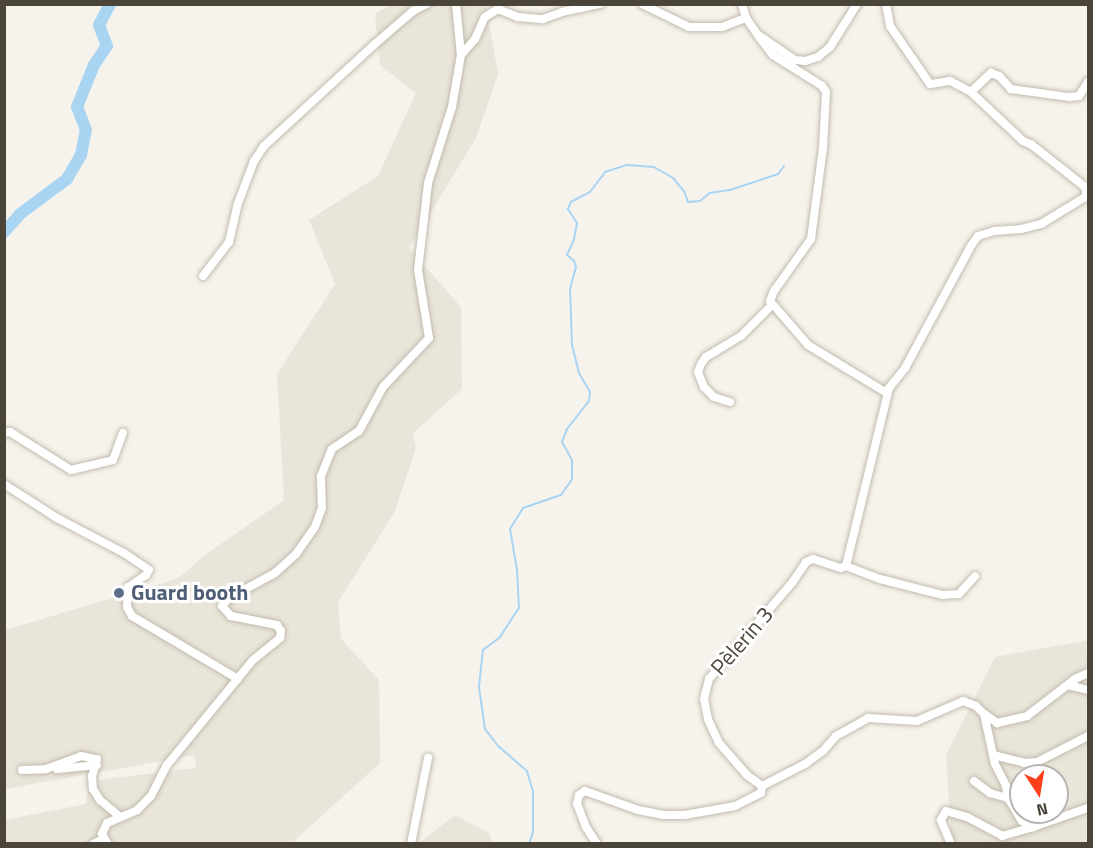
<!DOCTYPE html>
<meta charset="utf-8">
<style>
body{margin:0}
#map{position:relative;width:1093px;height:848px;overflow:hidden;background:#f6f3ec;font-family:"Titillium Web",sans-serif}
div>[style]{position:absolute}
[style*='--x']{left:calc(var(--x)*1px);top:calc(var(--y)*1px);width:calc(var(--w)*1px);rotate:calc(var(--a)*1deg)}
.residential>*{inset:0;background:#eae5da}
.stream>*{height:2px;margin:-1px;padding:0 1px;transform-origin:1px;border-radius:1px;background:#a9d4f2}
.river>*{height:12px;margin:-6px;padding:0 6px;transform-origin:6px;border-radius:6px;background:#a9d4f2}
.roads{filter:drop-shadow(0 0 2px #c2bbae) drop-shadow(0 0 2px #c2bbae)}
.minor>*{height:8px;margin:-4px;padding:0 4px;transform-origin:4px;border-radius:4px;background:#fff}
.dots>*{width:16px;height:16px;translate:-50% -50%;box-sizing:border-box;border:3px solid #fff;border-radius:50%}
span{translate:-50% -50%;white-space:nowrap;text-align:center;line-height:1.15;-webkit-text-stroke:6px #fff;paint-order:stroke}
.service-label{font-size:22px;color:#4e5e75;font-weight:700}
.left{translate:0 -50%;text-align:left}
.street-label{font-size:22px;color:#4b4439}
.frame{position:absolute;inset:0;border:6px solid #4b4439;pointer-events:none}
.north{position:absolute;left:1009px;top:764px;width:60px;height:60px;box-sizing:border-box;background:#fff;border:2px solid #b7b4b0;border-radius:50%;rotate:168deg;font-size:16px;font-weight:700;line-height:24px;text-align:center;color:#4b4439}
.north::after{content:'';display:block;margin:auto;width:21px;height:27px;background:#fc3f1d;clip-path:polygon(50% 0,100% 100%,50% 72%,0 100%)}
</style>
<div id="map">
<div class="residential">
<div style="clip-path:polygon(390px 5px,486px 5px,498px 74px,476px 138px,409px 248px,461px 307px,462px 389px,413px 433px,416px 448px,394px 513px,338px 602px,341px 639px,379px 680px,380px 763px,295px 840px,295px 843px,5px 843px,5px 820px,86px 804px,89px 781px,196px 768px,195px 755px,5px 789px,5px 630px,177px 579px,208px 553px,284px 500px,277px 374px,335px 284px,309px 220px,378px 176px,416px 93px,380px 65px,375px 14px)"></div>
<div style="clip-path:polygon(evenodd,1088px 640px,1088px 843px,952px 843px,946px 755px,995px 657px,1088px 640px,1021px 776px,1057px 776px,1057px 812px,1021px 812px,1021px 776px)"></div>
<div style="clip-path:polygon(455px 815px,489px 833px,493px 843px,419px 843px)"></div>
</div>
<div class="stream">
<div style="--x:529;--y:844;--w:13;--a:-72"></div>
<div style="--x:533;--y:832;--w:41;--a:-90"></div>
<div style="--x:533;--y:791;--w:21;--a:-107"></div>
<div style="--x:527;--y:771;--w:37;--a:-139"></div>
<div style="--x:499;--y:747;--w:23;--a:-128"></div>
<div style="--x:485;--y:729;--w:42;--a:-98.1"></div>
<div style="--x:479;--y:687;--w:37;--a:-84"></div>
<div style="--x:483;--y:650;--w:21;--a:-37"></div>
<div style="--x:500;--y:637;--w:35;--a:-57"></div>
<div style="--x:519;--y:608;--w:38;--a:-93"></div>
<div style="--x:517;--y:570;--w:42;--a:-99.7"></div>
<div style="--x:510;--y:529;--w:25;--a:-58"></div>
<div style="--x:523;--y:508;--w:40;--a:-18.9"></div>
<div style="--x:561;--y:495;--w:19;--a:-55"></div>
<div style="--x:572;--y:479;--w:19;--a:-90"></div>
<div style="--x:572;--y:460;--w:21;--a:-119"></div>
<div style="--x:562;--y:442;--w:14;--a:-69"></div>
<div style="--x:567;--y:429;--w:36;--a:-52"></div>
<div style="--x:589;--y:401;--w:9;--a:-84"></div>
<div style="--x:590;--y:392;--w:22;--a:-120"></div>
<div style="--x:579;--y:373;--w:29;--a:-104"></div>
<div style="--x:572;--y:345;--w:56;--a:-92"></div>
<div style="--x:570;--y:289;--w:23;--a:-75"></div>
<div style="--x:576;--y:267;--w:6;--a:-108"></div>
<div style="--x:574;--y:261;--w:9;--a:-139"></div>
<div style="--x:567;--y:255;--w:17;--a:-66"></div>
<div style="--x:574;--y:239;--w:16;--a:-79"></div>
<div style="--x:577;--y:223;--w:17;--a:-123"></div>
<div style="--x:568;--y:209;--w:8;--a:-67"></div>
<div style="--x:571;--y:202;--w:21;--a:-28"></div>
<div style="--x:590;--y:192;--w:25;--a:-53"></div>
<div style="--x:605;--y:172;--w:23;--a:-18"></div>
<div style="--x:627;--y:165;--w:27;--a:4"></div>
<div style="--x:654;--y:167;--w:22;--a:30"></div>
<div style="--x:673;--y:178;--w:17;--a:50"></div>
<div style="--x:684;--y:191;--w:12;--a:70"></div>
<div style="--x:688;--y:202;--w:12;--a:-5"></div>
<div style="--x:700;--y:201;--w:13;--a:-39"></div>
<div style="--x:710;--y:193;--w:20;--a:-9"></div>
<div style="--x:730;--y:190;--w:51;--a:-18.4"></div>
<div style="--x:778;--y:174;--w:10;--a:-53"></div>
</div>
<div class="river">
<div style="--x:4;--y:232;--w:24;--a:-48"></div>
<div style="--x:20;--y:214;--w:59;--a:-36.7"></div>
<div style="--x:67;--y:179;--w:28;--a:-60"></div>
<div style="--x:81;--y:155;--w:25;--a:-79"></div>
<div style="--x:86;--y:130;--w:25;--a:-111"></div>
<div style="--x:77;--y:107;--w:45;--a:-68"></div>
<div style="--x:94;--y:65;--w:23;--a:-56"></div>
<div style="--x:107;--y:46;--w:22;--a:-111"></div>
<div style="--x:99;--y:25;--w:24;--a:-62"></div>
</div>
<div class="roads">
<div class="minor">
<div style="--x:642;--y:4;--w:52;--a:26.1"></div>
<div style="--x:689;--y:27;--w:33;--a:0"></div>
<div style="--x:722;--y:27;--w:26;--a:-21"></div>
<div style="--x:746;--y:18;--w:19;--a:55"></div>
<div style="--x:757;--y:34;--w:46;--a:34.4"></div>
<div style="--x:795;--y:60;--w:10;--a:6"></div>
<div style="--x:805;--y:61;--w:14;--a:-17"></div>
<div style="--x:818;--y:57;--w:16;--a:-40"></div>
<div style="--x:830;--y:47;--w:51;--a:-57.9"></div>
<div style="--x:742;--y:4;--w:15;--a:74"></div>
<div style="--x:757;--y:34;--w:26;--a:53"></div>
<div style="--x:773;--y:55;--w:58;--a:32.3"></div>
<div style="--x:822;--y:86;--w:7;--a:56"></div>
<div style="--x:826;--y:92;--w:56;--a:93.1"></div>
<div style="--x:823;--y:148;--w:92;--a:97.5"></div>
<div style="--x:811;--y:239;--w:64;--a:125.4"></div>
<div style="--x:774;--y:291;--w:11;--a:112"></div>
<div style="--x:770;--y:301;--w:58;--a:49.2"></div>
<div style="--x:808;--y:345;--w:92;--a:31.3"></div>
<div style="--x:461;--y:55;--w:21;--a:-49"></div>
<div style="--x:475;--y:39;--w:24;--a:-66"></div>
<div style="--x:485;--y:17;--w:15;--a:-32"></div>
<div style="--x:498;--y:9;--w:22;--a:22"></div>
<div style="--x:518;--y:17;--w:25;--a:5"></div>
<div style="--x:543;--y:19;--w:20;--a:-20"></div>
<div style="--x:562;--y:12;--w:40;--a:-12"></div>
<div style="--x:971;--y:92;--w:28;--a:-44"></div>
<div style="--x:991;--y:73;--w:9;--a:21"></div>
<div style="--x:999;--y:76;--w:18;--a:47"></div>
<div style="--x:1011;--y:89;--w:59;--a:7.9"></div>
<div style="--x:1069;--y:97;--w:10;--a:-6"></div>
<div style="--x:1079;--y:96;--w:17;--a:-57"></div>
<div style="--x:203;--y:276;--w:43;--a:-52.6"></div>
<div style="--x:229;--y:242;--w:37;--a:-77"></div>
<div style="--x:237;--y:206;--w:48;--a:-69.3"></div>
<div style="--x:254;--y:161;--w:18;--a:-56"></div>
<div style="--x:264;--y:146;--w:151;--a:-42.6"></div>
<div style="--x:375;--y:44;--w:50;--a:-41"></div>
<div style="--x:413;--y:11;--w:16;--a:-27"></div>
<div style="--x:730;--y:402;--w:17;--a:-163"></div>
<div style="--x:714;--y:397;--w:14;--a:-135"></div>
<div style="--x:704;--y:387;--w:16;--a:-112"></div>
<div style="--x:698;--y:372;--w:9;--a:-69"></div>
<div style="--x:701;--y:364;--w:9;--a:-54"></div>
<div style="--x:706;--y:357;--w:41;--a:-31"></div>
<div style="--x:741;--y:336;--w:44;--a:-45"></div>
<div style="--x:4;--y:433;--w:6;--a:-9"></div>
<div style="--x:10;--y:432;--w:72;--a:31.9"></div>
<div style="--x:71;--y:470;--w:43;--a:-13.4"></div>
<div style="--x:113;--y:460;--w:29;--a:-70"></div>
<div style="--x:4;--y:484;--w:63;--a:32.7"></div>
<div style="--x:57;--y:518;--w:76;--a:27.6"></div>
<div style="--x:124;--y:553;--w:30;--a:34"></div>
<div style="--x:149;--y:570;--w:6;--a:121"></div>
<div style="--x:146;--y:575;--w:22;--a:146"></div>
<div style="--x:128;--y:587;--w:20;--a:93"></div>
<div style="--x:127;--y:607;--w:10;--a:61"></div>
<div style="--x:132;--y:616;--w:123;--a:30.7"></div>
<div style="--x:846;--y:566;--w:183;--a:-76.4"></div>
<div style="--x:889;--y:388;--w:26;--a:-51"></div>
<div style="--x:905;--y:368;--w:139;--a:-61.6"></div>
<div style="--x:971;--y:246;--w:12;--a:-55"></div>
<div style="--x:978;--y:236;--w:17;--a:-17"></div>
<div style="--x:994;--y:231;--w:27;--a:-4"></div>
<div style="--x:1021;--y:229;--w:21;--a:-14"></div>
<div style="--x:1041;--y:224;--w:54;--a:-31.3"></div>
<div style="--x:1087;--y:196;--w:9;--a:-103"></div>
<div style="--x:1085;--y:187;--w:68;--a:-141.6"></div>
<div style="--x:1032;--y:145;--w:10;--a:-156"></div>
<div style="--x:1023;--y:141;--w:71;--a:-136.7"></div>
<div style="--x:971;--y:92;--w:24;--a:-152"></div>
<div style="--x:950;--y:81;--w:20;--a:171"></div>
<div style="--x:930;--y:84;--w:70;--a:-124.6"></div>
<div style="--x:890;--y:26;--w:22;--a:-100"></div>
<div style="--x:1068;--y:685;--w:21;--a:14"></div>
<div style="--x:986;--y:715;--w:14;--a:36"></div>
<div style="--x:997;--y:723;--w:31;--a:-13"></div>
<div style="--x:1027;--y:716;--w:61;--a:-37.6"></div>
<div style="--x:1075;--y:679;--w:14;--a:-25"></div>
<div style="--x:993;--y:755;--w:32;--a:14"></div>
<div style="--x:1024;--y:763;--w:13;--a:-4"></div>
<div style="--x:1037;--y:762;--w:57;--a:-27"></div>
<div style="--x:57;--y:769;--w:40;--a:-5.7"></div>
<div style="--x:22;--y:770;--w:24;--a:-2"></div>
<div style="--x:46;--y:769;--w:37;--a:-20"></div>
<div style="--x:81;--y:756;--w:16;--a:11"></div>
<div style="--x:97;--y:759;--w:18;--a:106"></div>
<div style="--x:92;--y:776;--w:13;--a:86"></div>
<div style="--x:93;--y:789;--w:13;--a:58"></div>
<div style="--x:100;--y:800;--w:26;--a:40"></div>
<div style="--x:974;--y:781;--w:20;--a:37"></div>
<div style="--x:990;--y:793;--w:19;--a:16"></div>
<div style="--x:762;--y:786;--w:48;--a:-27.1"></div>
<div style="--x:805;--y:764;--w:22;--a:-36"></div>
<div style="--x:823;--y:751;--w:20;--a:-49"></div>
<div style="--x:836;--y:736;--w:37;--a:-29"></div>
<div style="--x:868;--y:718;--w:49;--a:3.5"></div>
<div style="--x:917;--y:721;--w:50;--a:-23.5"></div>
<div style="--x:963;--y:701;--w:14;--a:21"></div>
<div style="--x:976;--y:706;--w:11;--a:45"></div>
<div style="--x:984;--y:714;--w:51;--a:77.6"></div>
<div style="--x:995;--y:764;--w:25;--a:63"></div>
<div style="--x:1006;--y:786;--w:12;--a:81"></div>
<div style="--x:1008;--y:798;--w:27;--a:59"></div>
<div style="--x:1022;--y:821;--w:13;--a:29"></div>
<div style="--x:1033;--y:827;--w:58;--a:-19.1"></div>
<div style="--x:93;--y:844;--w:11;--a:-27"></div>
<div style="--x:108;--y:844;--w:12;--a:-121"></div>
<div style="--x:102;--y:834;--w:12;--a:-66"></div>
<div style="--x:107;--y:823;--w:33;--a:-23"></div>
<div style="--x:137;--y:810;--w:20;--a:-45"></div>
<div style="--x:151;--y:796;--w:35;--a:-63"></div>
<div style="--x:167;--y:765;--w:136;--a:-50.7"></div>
<div style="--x:253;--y:660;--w:35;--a:-39"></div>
<div style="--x:280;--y:638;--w:7;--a:-82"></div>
<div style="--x:281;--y:631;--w:7;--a:-124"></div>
<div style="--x:277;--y:625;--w:47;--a:-168.9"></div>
<div style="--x:231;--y:616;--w:13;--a:-132"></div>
<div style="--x:222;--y:606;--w:11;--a:-49"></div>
<div style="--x:229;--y:598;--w:52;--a:-28.5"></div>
<div style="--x:275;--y:573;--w:28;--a:-42"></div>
<div style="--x:296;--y:554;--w:33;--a:-55"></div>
<div style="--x:315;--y:527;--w:20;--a:-70"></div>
<div style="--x:322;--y:508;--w:32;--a:-92"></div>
<div style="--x:321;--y:476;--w:29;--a:-68"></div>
<div style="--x:332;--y:449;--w:32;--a:-34"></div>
<div style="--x:359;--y:431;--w:50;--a:-61.4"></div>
<div style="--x:383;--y:387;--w:67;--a:-46.8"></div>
<div style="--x:429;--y:338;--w:69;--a:-99.2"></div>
<div style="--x:418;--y:270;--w:88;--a:-83.4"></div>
<div style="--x:428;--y:183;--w:80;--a:-72.5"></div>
<div style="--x:452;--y:107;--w:53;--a:-80.2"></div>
<div style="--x:461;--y:55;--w:51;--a:-95.6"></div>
<div style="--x:411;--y:844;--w:88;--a:-78.8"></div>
<div style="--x:597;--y:844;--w:20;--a:-123"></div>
<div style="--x:586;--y:827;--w:25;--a:-111"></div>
<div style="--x:577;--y:804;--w:9;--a:-77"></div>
<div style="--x:579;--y:795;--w:7;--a:-34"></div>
<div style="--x:585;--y:791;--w:56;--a:19.7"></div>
<div style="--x:638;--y:810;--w:25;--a:11"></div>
<div style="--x:663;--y:815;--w:22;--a:0"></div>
<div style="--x:685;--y:815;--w:51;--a:-10.2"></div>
<div style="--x:735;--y:806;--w:29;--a:-27"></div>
<div style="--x:761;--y:793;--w:7;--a:-82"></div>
<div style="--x:762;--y:786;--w:19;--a:-144"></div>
<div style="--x:747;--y:775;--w:43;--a:-131.2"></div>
<div style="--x:719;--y:743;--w:26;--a:-115"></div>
<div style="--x:708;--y:719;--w:20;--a:-101"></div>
<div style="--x:704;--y:699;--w:21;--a:-76"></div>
<div style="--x:709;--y:679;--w:127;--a:-49.2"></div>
<div style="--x:792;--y:583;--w:25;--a:-56"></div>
<div style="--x:806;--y:562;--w:8;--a:-23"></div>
<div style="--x:813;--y:559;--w:29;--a:18"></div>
<div style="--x:841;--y:568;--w:5;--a:-22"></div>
<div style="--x:846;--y:566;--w:36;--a:21"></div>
<div style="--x:880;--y:579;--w:65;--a:14.3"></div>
<div style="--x:943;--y:595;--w:16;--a:-4"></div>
<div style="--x:959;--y:594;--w:24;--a:-48"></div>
<div style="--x:951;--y:844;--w:26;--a:-113"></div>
<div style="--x:941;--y:820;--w:10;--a:-61"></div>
<div style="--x:946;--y:811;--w:22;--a:16"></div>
<div style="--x:967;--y:817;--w:40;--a:28"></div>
<div style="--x:1002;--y:836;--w:32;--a:-16"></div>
</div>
</div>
<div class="dots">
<div style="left:119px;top:593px;background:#5c6f8a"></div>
</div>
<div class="service-label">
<span class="left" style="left:131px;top:593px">Guard booth</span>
</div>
<div class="street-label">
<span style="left:742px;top:641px;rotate:-49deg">Pèlerin 3</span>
</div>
<div class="frame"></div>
<div class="north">N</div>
</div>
